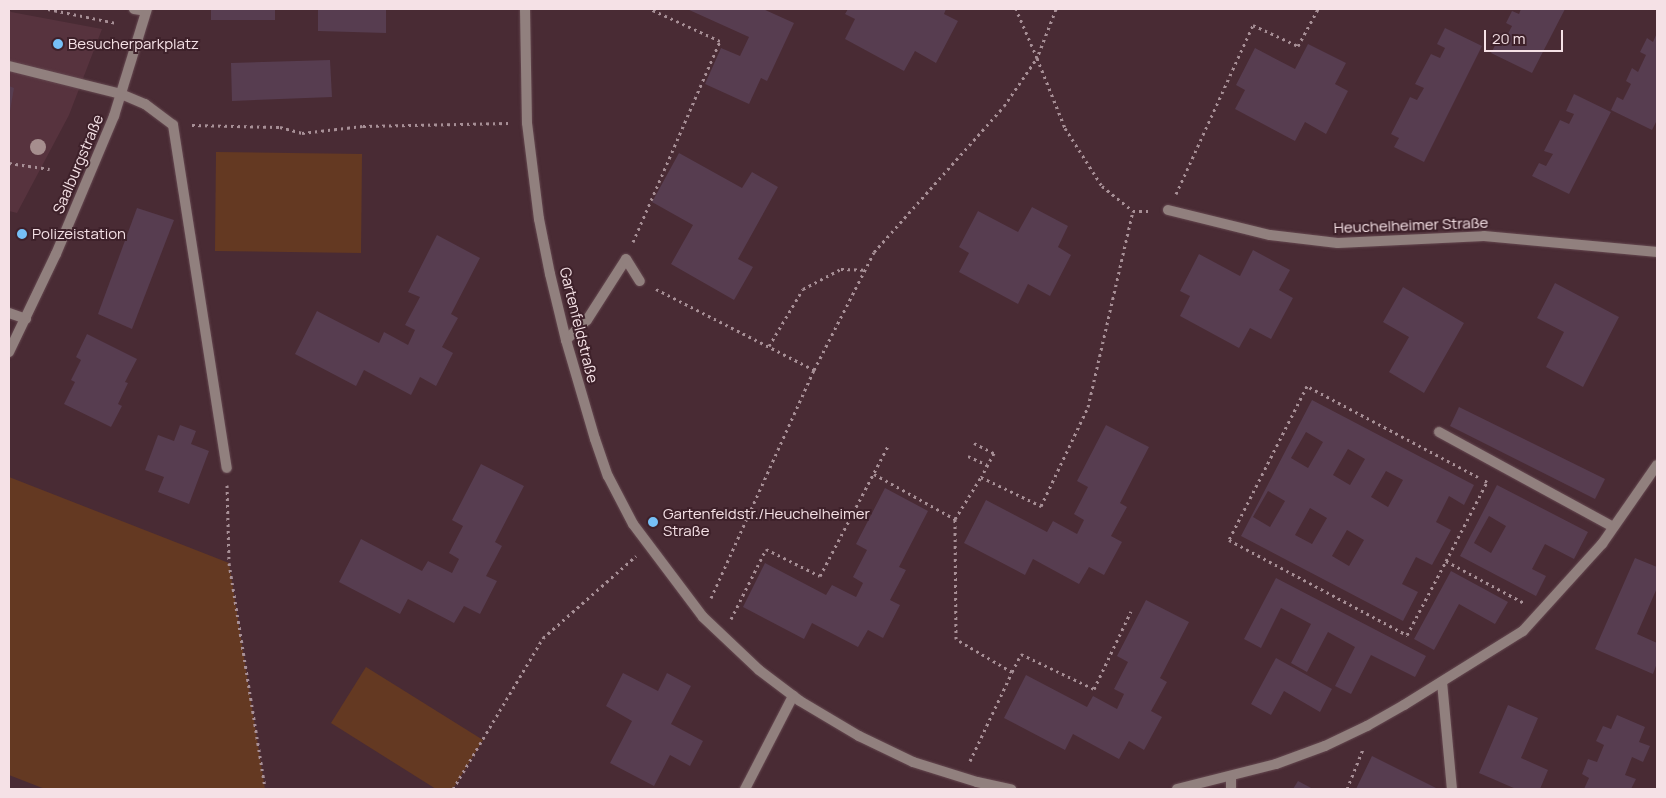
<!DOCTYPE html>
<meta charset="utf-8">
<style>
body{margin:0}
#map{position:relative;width:1666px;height:798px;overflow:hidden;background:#492b34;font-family:Manrope,sans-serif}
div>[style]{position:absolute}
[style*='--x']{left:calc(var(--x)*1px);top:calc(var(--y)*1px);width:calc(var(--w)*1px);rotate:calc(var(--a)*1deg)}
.built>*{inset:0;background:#57333e}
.green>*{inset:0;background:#643922}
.building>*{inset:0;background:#573d50}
.path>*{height:3px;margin-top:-1.5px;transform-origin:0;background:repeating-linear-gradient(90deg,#a78f96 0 2.5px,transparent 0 6.5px)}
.roads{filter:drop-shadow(0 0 1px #654850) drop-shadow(0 0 1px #654850)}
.service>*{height:10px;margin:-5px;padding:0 5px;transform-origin:5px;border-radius:5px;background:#91807e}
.minor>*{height:10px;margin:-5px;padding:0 5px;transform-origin:5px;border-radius:5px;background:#91807e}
.tertiary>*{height:10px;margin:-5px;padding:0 5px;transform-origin:5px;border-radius:5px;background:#91807e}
.trees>*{width:16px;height:16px;margin:-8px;border-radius:50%;background:#a68e8e}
.dots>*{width:14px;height:14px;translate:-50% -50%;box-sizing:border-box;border:2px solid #3e212a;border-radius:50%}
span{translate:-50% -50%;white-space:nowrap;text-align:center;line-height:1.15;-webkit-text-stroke:4px #3e212a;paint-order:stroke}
.poi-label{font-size:15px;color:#f5e1e6}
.left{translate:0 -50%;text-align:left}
.street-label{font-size:15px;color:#f5e1e6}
.frame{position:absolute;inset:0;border:10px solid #f5e1e6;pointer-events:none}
.scale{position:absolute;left:1484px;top:30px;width:79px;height:22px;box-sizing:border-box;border:2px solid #f5e1e6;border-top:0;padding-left:6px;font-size:15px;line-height:18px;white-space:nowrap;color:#f5e1e6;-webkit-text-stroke:4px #3e212a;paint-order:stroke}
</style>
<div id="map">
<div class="built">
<div style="clip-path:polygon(9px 9px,11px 12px,102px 29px,69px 115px,17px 213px,9px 211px)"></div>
</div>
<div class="green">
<div style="clip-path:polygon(216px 152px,362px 154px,361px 253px,215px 251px)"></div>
<div style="clip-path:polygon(9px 477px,229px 563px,265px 789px,45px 789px,9px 775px)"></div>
<div style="clip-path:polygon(366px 667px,483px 740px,453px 789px,436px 789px,331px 723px)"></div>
</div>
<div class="building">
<div style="clip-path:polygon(211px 9px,275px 9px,275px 20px,211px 20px)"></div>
<div style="clip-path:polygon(318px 9px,386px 9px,386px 33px,318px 31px)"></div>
<div style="clip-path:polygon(687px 9px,763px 9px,794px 23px,767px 81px,761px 78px,749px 104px,705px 84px,721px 48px,740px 56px,749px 37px)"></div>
<div style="clip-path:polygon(848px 9px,946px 9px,944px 14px,958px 21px,936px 63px,915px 51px,904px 71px,845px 39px,855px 19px,845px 14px)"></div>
<div style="clip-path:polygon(1521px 9px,1565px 9px,1532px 73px,1491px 53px,1498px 40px,1503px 43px,1512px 26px,1506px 23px,1512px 11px,1519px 14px)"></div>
<div style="clip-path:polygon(1445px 28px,1482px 46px,1424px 162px,1394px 147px,1399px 138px,1391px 134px,1410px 97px,1417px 100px,1424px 88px,1415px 84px,1431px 54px,1440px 58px,1445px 48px,1437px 44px)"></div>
<div style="clip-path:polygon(1657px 33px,1657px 120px,1652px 130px,1611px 110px,1617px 97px,1623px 100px,1631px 84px,1626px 81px,1632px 68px,1638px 72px,1646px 55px,1640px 52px,1647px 38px,1653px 42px)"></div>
<div style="clip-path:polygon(1308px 44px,1346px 63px,1335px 84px,1348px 91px,1326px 134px,1305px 122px,1295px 141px,1235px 109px,1245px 90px,1236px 85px,1255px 48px,1295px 69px)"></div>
<div style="clip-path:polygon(330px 60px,332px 97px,232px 101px,231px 63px)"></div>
<div style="clip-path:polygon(9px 86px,14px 88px,10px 111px,9px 111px)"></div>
<div style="clip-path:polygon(1574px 94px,1611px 112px,1569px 194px,1532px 176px,1539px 163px,1546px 166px,1550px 159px,1553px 154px,1544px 151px,1560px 120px,1569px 124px,1574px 114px,1566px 111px)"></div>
<div style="clip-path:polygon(679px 153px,742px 188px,752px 172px,778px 187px,738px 259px,753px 267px,734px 300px,671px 264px,693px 225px,652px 202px)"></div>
<div style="clip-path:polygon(1032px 207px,1068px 226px,1058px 247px,1071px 255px,1050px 296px,1028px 284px,1018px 304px,959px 272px,969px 253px,959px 247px,978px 211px,1018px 232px)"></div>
<div style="clip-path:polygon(137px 208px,174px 220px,132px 329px,98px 314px)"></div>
<div style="clip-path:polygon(437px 235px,480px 258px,451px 314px,458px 318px,442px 347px,453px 353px,436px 386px,420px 377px,411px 395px,364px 370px,356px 386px,295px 354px,317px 311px,379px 343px,384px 332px,408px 345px,415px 330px,405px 325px,420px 297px,408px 292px)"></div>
<div style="clip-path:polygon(1253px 250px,1290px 270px,1279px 290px,1293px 298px,1271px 339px,1250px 328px,1239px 348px,1180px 316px,1190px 296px,1180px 291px,1199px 254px,1240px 276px)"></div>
<div style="clip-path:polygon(1555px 283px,1619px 317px,1583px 387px,1546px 367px,1564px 332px,1537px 318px)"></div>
<div style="clip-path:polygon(1403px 287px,1464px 323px,1424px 393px,1389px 372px,1409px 337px,1383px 322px)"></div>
<div style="clip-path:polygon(87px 334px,137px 359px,125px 382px,128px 383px,118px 404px,122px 406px,111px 427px,64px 404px,75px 382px,71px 380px,81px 360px,76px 357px)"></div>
<div style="clip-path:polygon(evenodd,1312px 400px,1474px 485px,1464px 505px,1449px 496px,1436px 522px,1451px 530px,1432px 565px,1416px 557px,1402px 584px,1418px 592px,1403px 621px,1241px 536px,1312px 400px,1306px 432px,1323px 442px,1308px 468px,1291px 458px,1306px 432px,1312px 400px,1348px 449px,1365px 459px,1350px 485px,1333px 475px,1348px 449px,1312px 400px,1386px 471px,1403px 480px,1388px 507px,1371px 497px,1386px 471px,1312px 400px,1268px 491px,1285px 501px,1270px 527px,1253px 517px,1268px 491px,1312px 400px,1310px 508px,1327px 518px,1312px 544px,1295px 535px,1310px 508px,1312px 400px,1347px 530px,1364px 540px,1349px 566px,1332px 556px,1347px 530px)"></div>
<div style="clip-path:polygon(1459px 407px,1605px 479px,1595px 499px,1450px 426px)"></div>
<div style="clip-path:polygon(180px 425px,196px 431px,191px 444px,209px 451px,189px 504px,158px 492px,164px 477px,145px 470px,158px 435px,174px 441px)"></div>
<div style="clip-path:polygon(1106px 425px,1149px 447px,1120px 503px,1127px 507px,1111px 536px,1122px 542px,1104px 575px,1089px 567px,1079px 584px,1033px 559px,1025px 575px,964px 543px,986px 500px,1047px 532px,1053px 521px,1077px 534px,1084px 520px,1074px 514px,1088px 487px,1077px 481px)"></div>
<div style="clip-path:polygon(481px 464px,524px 486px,495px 542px,502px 546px,486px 576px,497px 581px,480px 614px,464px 606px,454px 623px,408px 599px,400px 614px,339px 582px,361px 539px,422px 571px,428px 561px,452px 573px,459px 559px,449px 553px,463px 526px,452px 520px)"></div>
<div style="clip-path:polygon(evenodd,1497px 485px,1588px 532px,1574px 559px,1545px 544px,1532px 569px,1546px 576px,1536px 596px,1460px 556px,1497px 485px,1489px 516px,1506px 526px,1491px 553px,1474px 543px,1489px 516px)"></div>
<div style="clip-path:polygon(885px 488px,928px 511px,899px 567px,906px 570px,890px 600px,900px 605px,883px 638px,868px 630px,858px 647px,812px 623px,804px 639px,743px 607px,765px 563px,826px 595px,832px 585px,856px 597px,863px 583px,853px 577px,867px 550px,856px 544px)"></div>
<div style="clip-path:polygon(1635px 558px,1657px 567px,1657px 588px,1637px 634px,1657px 643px,1657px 663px,1653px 674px,1595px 649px)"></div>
<div style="clip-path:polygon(1451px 571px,1508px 602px,1495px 624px,1459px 604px,1434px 650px,1414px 639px)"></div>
<div style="clip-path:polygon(1276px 578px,1426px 656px,1415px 677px,1371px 655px,1351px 694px,1335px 686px,1355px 647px,1328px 632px,1307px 672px,1291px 663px,1311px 624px,1281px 608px,1261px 648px,1244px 639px)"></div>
<div style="clip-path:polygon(1146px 600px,1189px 622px,1160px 678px,1167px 682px,1151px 711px,1162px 717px,1144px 750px,1129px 741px,1119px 759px,1073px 734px,1065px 750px,1004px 718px,1026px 675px,1087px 707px,1093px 696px,1117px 709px,1124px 694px,1114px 689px,1128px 662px,1117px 656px)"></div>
<div style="clip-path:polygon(1276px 658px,1332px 689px,1320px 712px,1284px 691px,1271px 715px,1251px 704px)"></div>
<div style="clip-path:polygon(623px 673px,658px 691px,667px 673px,691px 686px,671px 724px,703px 741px,690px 766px,670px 755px,654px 786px,610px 763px,632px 721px,606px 706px)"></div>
<div style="clip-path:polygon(1508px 705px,1538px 718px,1521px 758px,1548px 770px,1540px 789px,1516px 789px,1479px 773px)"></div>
<div style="clip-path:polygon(1617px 715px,1645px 727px,1639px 742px,1650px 746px,1643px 762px,1632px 757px,1625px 775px,1636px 779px,1631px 789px,1584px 789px,1589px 778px,1582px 774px,1588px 759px,1597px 762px,1604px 745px,1596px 741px,1603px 726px,1611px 729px)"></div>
<div style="clip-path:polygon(1372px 756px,1436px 788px,1436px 789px,1356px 789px)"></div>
<div style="clip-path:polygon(1298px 781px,1313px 789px,1293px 789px)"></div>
</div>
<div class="path">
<div style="--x:48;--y:9;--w:69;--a:11.6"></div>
<div style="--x:1056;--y:9;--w:53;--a:111.2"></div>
<div style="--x:1037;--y:58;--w:75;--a:68.2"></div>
<div style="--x:1065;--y:128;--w:69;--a:57.5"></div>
<div style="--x:1102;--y:186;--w:40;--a:39"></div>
<div style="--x:1133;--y:211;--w:17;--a:0"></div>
<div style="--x:192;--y:125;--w:88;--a:1.3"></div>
<div style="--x:280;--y:127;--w:23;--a:15"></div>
<div style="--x:302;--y:133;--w:61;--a:-6.5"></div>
<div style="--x:363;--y:126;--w:146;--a:-1.2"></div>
<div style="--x:9;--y:163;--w:41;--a:8.3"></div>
<div style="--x:1176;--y:194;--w:186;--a:-65.5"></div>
<div style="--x:1253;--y:25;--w:50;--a:25"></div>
<div style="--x:1298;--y:46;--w:42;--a:-61.6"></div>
<div style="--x:633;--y:242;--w:219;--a:-66.6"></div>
<div style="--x:720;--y:41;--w:77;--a:-155.4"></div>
<div style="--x:656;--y:289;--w:178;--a:27.1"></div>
<div style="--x:769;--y:346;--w:66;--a:-59.2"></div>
<div style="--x:803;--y:289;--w:43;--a:-27.8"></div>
<div style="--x:841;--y:269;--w:24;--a:2"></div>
<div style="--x:974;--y:443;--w:22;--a:27"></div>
<div style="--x:994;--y:453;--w:27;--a:118"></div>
<div style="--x:968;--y:456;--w:21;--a:25"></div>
<div style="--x:874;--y:474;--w:93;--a:29.1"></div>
<div style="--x:1478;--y:477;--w:194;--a:-152"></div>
<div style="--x:1307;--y:386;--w:173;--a:116.9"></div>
<div style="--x:1229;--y:540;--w:202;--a:28.1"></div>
<div style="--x:1407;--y:635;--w:84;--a:-62.2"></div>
<div style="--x:1446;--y:561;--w:89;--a:28.3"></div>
<div style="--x:227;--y:485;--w:78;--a:88.5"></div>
<div style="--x:229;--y:563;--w:229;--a:80.9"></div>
<div style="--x:1446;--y:561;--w:89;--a:-62.6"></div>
<div style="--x:1487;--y:482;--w:4;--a:-146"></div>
<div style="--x:711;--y:598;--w:250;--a:-65.7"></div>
<div style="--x:814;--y:370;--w:132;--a:-63"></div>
<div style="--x:874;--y:252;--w:195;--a:-48.3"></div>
<div style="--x:1004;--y:106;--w:58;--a:-55.5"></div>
<div style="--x:1037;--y:58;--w:53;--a:-113.2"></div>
<div style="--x:731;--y:619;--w:78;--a:-63.4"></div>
<div style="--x:766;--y:549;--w:60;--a:26.6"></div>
<div style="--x:820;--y:576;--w:147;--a:-62.4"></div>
<div style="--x:1012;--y:672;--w:20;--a:-63"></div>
<div style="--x:1021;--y:654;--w:81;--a:25.6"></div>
<div style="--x:1094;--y:689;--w:86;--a:-64.6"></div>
<div style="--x:970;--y:761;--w:98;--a:-64.7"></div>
<div style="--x:1012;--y:672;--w:65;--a:-149.5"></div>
<div style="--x:956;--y:639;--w:120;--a:-90.5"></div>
<div style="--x:955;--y:519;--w:49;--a:-58.2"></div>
<div style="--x:981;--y:477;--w:67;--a:25.8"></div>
<div style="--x:1041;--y:506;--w:110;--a:-64.6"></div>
<div style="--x:1088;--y:407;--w:201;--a:-77.1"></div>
<div style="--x:453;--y:789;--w:176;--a:-59.2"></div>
<div style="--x:543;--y:638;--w:124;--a:-41.4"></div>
<div style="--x:1347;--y:789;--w:43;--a:-68.2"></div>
</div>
<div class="roads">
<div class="service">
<div style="--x:134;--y:9;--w:12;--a:9"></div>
<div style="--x:9;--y:66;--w:115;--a:14"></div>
<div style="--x:121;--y:94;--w:26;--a:23"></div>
<div style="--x:145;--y:104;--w:35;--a:37"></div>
<div style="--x:173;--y:125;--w:347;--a:81.1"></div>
<div style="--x:9;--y:313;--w:18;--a:19"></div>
<div style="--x:566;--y:340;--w:29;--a:-44"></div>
<div style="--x:587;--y:320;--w:72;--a:-57.4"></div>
<div style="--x:626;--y:259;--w:26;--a:58"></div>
<div style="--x:1439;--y:432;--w:198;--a:28.6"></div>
<div style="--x:745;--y:789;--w:105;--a:-62.7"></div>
<div style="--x:1231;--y:789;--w:13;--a:-90"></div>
</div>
<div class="minor">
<div style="--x:525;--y:9;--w:114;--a:89"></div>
<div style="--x:527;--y:123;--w:97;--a:82.9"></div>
<div style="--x:539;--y:219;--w:56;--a:78.7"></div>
<div style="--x:550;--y:274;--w:68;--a:76.4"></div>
<div style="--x:566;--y:340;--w:103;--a:73.7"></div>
<div style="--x:595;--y:439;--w:39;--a:71"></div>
<div style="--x:608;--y:476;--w:54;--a:62.5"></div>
<div style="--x:633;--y:524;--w:116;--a:53"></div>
<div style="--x:703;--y:617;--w:77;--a:43.4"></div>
<div style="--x:759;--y:670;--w:51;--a:37.1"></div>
<div style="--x:800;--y:701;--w:69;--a:30.7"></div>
<div style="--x:859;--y:736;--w:60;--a:25.7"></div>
<div style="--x:913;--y:762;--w:67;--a:17.4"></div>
<div style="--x:977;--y:782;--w:35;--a:12"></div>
<div style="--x:1168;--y:210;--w:105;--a:13.8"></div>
<div style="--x:1270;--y:235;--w:68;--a:6.7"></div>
<div style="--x:1338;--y:243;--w:146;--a:-2.7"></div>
<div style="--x:1484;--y:236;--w:174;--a:5.3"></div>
<div style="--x:1442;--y:682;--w:107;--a:84.7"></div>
<div style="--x:1177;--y:789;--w:102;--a:-14.2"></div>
<div style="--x:1276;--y:764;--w:52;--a:-20.2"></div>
<div style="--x:1325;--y:746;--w:47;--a:-25.5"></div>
<div style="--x:1367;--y:726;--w:43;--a:-29.6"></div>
<div style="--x:1404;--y:705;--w:140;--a:-31.9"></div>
<div style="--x:1523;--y:631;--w:118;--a:-47.8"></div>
<div style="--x:1602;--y:544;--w:96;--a:-55.2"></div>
</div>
<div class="tertiary">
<div style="--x:9;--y:352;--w:109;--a:-64.4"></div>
<div style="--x:56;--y:254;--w:150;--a:-67.2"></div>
<div style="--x:114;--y:116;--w:112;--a:-72.9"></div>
</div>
</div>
<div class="trees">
<div style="left:38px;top:147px"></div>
</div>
<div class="dots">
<div style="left:58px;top:44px;background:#76c0f7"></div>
<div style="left:22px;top:234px;background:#76c0f7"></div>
<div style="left:653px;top:522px;background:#76c0f7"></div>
</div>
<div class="poi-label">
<span class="left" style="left:68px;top:44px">Besucherparkplatz</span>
<span class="left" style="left:32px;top:234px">Polizeistation</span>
<span class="left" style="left:663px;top:522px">Gartenfeldstr./Heuchelheimer<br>Straße</span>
</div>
<div class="street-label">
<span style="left:78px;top:164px;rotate:-67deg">Saalburgstraße</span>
<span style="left:1411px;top:225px;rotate:-2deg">Heuchelheimer Straße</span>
<span style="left:579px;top:325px;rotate:76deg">Gartenfeldstraße</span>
</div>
<div class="frame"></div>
<div class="scale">20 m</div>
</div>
